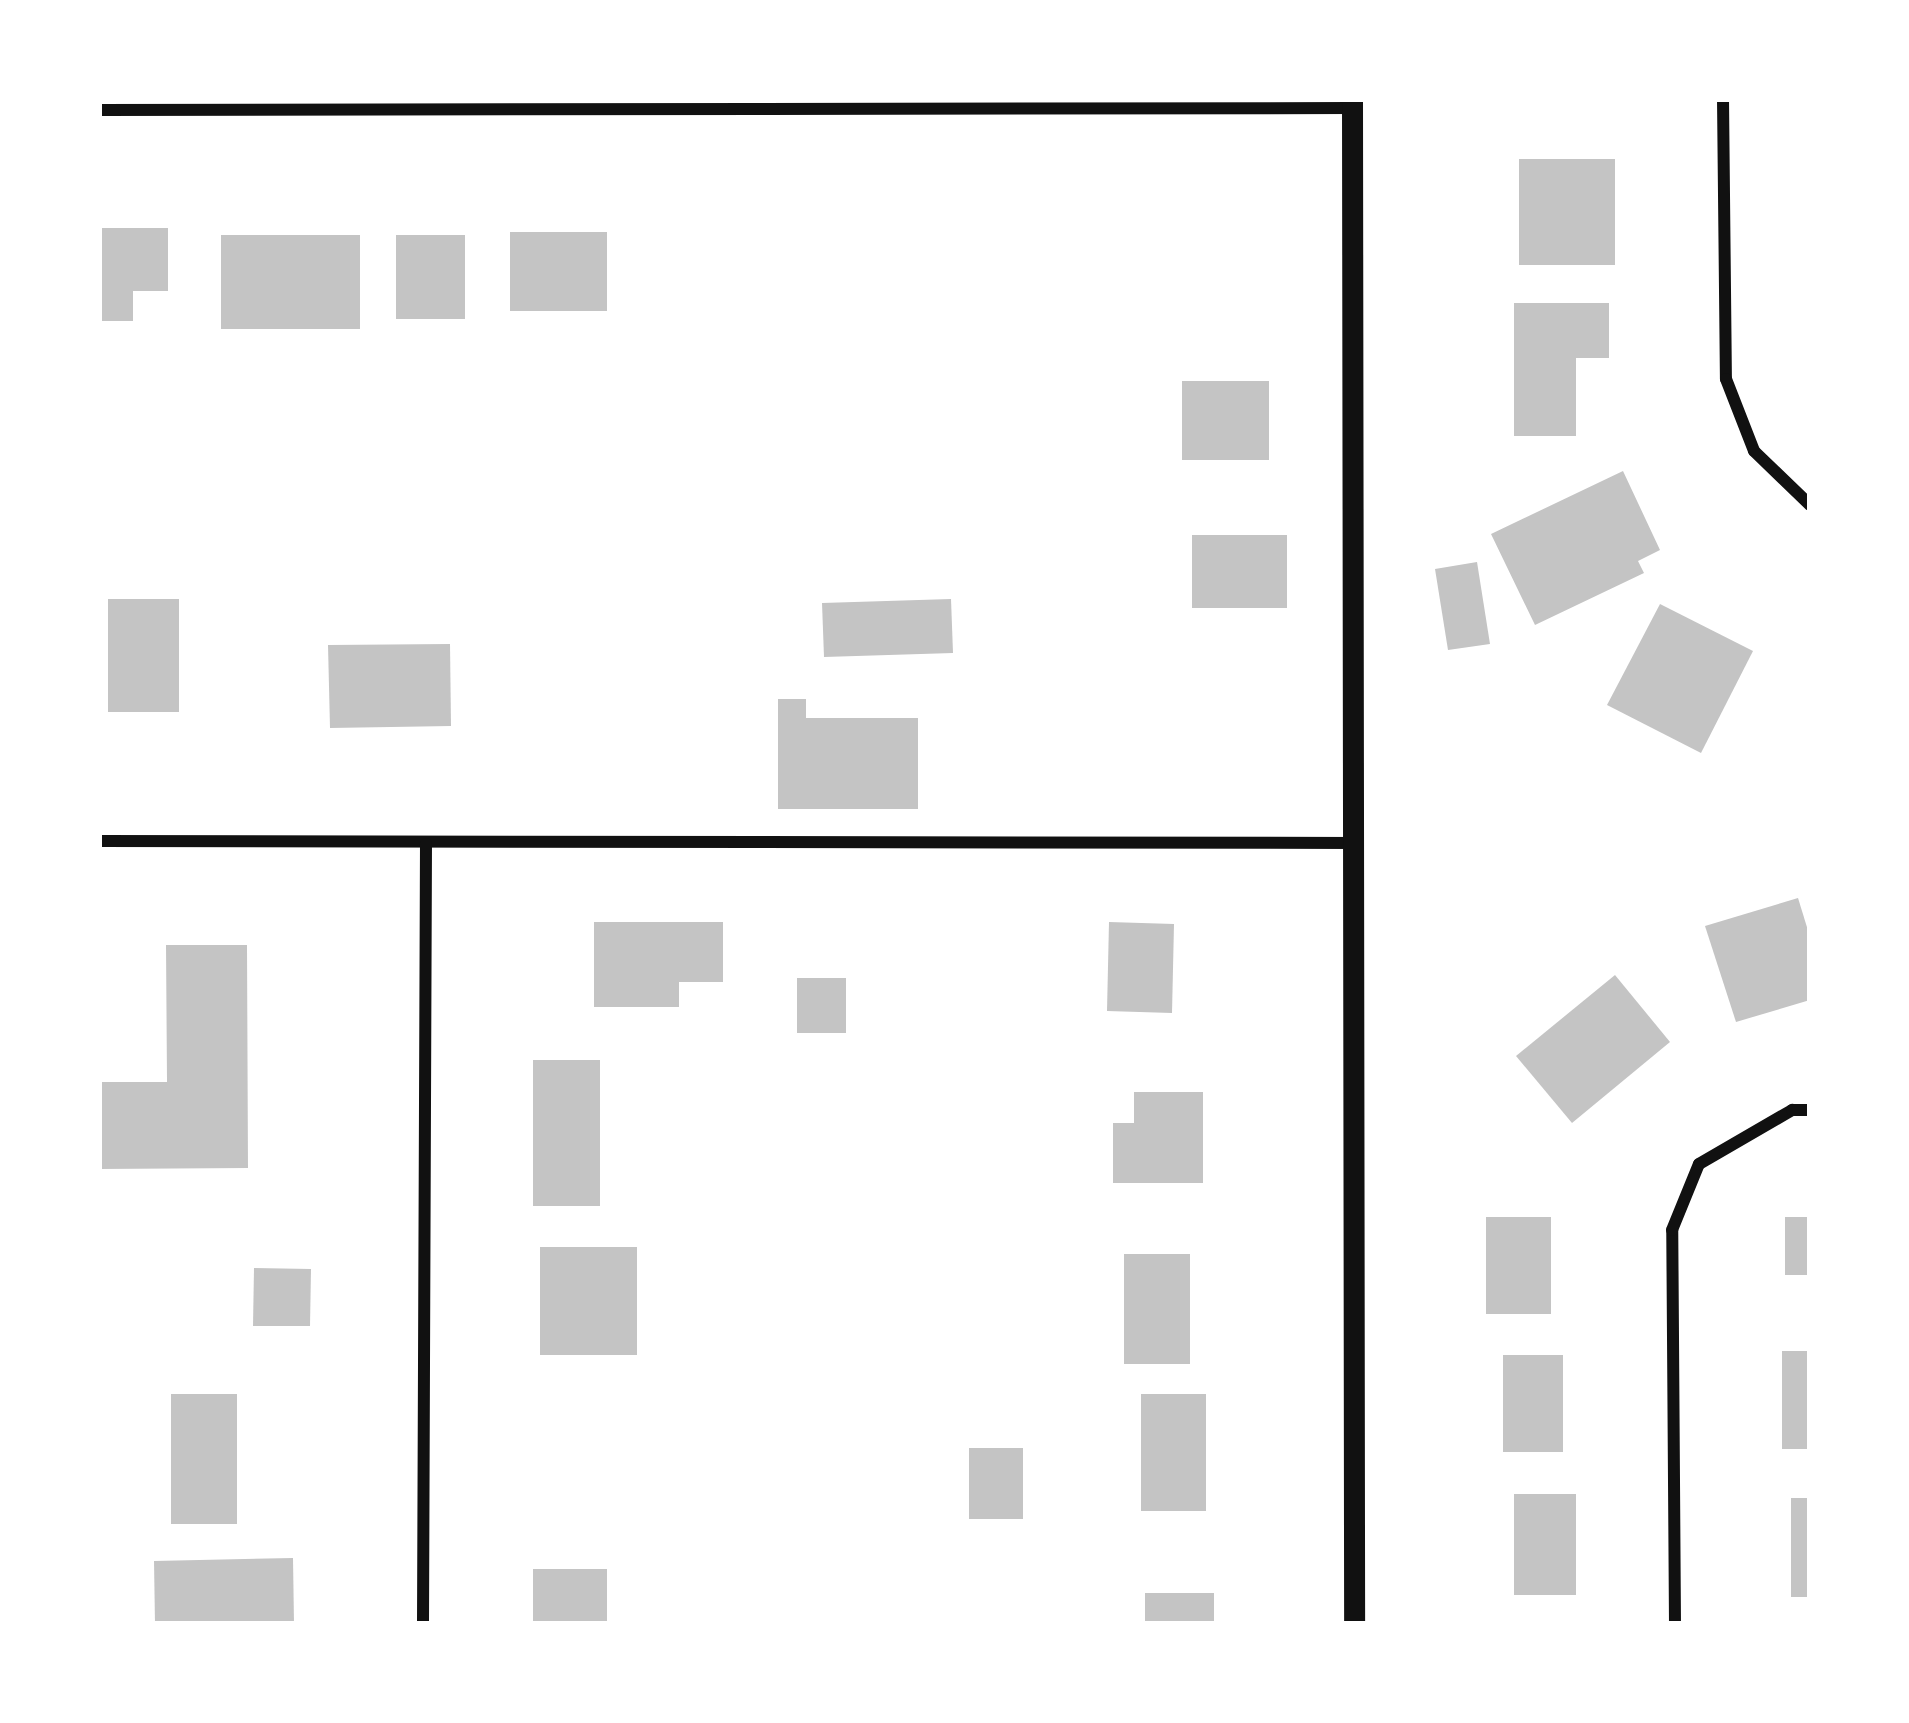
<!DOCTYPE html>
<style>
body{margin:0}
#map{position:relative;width:1909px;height:1723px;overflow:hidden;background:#fff;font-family:Arial,sans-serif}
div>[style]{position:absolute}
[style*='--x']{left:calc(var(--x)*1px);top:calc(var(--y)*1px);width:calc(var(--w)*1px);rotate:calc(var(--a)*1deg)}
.building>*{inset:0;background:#c4c4c4}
.minor>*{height:12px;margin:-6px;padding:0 6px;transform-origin:6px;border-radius:6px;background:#111}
.tertiary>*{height:21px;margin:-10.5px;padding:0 10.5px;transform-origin:10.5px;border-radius:10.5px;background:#111}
span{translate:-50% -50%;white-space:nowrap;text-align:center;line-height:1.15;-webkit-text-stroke:10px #fff;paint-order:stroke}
.frame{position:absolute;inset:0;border:102px solid #fff;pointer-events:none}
</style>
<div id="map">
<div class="building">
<div style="clip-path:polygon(1519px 159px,1615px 159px,1615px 265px,1519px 265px)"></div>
<div style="clip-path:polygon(99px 228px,168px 228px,168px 291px,133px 291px,133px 321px,99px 321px)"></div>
<div style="clip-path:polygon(510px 232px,607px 232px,607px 311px,510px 311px)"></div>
<div style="clip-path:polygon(221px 235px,360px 235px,360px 329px,221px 329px)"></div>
<div style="clip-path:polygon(396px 235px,465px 235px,465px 319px,396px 319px)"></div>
<div style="clip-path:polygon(1514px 303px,1609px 303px,1609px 358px,1576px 358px,1576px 436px,1514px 436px)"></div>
<div style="clip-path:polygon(1182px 381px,1269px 381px,1269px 460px,1182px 460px)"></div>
<div style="clip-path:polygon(1623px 471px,1660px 550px,1638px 561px,1644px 573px,1535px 625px,1491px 534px)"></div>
<div style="clip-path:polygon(1192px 535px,1287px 535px,1287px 608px,1192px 608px)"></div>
<div style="clip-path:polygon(1477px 562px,1490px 644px,1448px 650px,1435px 569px)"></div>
<div style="clip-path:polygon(108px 599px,179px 599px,179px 712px,108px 712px)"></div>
<div style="clip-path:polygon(951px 599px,953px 653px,824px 657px,822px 603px)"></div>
<div style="clip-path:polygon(1660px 604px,1753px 651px,1701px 753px,1607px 705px)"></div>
<div style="clip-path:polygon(450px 644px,451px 726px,330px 728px,328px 645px)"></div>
<div style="clip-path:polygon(778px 699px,806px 699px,806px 718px,918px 718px,918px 809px,778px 809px)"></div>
<div style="clip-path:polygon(1798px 898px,1810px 937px,1810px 1000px,1736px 1022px,1705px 926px)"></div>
<div style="clip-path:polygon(594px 922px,723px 922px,723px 982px,679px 982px,679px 1007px,594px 1007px)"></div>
<div style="clip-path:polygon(1109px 922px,1174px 924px,1172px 1013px,1107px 1011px)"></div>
<div style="clip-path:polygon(166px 945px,247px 945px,248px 1168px,99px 1169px,99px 1082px,167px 1082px)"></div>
<div style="clip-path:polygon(1615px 975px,1670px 1042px,1572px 1123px,1516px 1056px)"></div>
<div style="clip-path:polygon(797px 978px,846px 978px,846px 1033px,797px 1033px)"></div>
<div style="clip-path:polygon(533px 1060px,600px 1060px,600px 1206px,533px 1206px)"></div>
<div style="clip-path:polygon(1134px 1092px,1203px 1092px,1203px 1183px,1113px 1183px,1113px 1123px,1134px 1123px)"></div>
<div style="clip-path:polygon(1486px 1217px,1551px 1217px,1551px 1314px,1486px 1314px)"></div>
<div style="clip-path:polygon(1785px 1217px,1810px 1217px,1810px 1275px,1785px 1275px)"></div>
<div style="clip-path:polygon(540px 1247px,637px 1247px,637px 1355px,540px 1355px)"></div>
<div style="clip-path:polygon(1124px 1254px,1190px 1254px,1190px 1364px,1124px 1364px)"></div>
<div style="clip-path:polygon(254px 1268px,311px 1269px,310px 1326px,253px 1326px)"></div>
<div style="clip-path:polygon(1782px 1351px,1810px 1351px,1810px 1449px,1782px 1449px)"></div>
<div style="clip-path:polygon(1503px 1355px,1563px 1355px,1563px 1452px,1503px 1452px)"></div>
<div style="clip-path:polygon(171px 1394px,237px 1394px,237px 1524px,171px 1524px)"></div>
<div style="clip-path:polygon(1141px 1394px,1206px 1394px,1206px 1511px,1141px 1511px)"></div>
<div style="clip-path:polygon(969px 1448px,1023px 1448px,1023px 1519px,969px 1519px)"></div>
<div style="clip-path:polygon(1514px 1494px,1576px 1494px,1576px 1595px,1514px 1595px)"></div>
<div style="clip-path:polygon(1791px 1498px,1810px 1498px,1810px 1597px,1791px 1597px)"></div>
<div style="clip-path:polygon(293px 1558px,294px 1624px,155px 1624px,154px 1561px)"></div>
<div style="clip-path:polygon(533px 1569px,607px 1569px,607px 1624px,533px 1624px)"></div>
<div style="clip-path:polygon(1145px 1593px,1214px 1593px,1214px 1624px,1145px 1624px)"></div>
</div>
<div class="minor">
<div style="--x:1723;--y:99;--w:280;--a:89.4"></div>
<div style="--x:1726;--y:379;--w:77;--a:68.7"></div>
<div style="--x:1754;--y:451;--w:78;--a:44"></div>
<div style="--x:99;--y:110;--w:1253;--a:-0.09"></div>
<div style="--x:99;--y:841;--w:1258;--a:0.09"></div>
<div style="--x:423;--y:1624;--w:780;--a:-89.78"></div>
<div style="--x:1675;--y:1624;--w:394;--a:-90.4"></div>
<div style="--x:1672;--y:1230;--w:71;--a:-67.8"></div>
<div style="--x:1699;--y:1164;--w:108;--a:-30.1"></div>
<div style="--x:1792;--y:1110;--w:18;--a:0"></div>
</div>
<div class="tertiary">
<div style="--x:1352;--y:99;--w:1525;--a:89.92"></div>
</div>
<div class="frame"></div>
</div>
